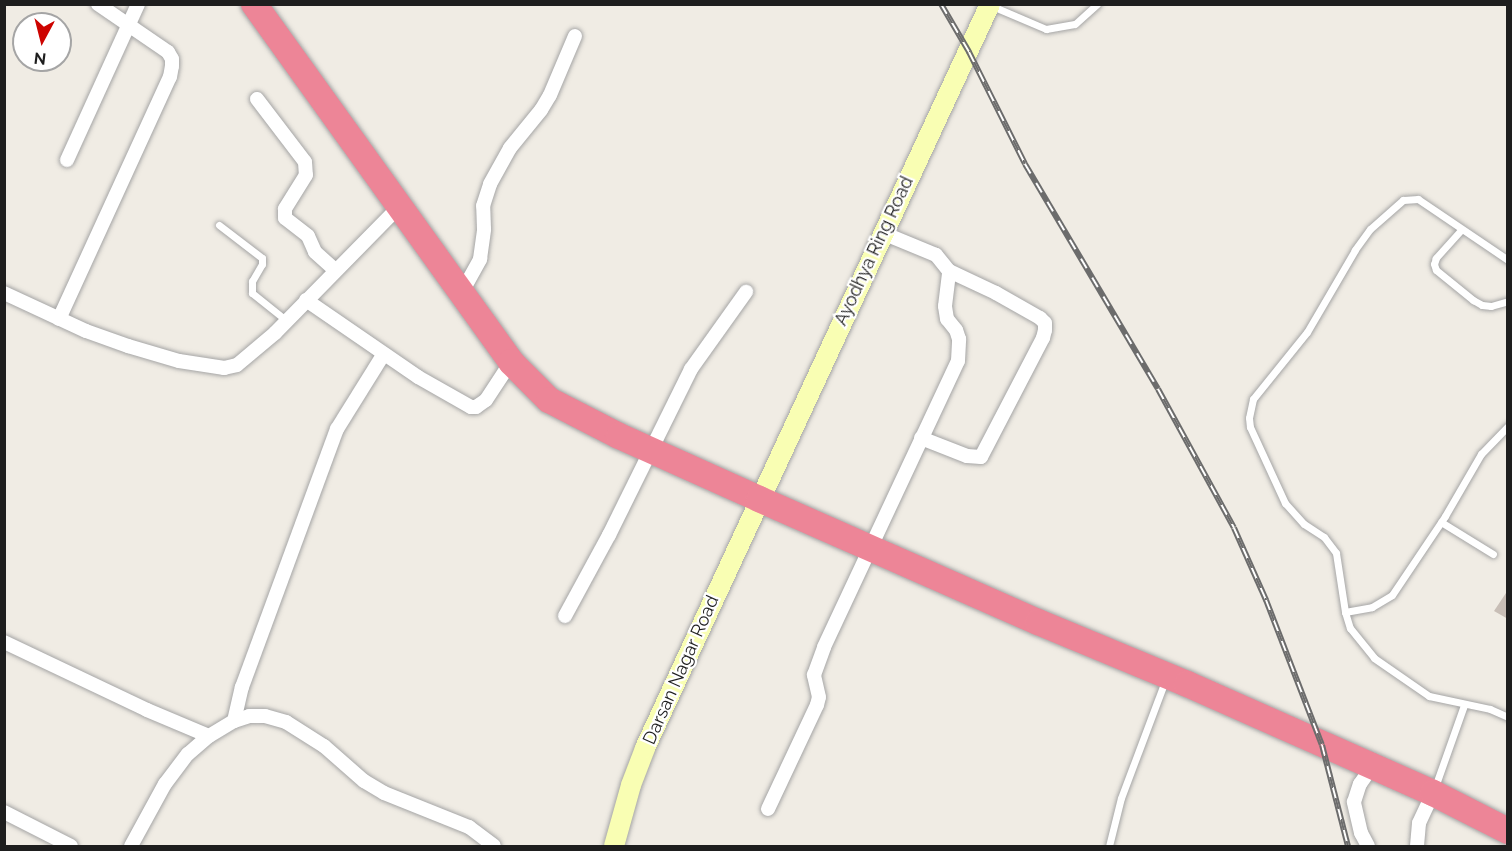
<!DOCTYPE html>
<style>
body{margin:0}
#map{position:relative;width:1512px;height:851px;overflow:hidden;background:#f0ece4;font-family:Raleway,sans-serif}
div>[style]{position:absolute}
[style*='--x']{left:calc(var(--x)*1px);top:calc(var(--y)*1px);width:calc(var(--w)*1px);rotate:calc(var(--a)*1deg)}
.building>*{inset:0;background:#c8beb6}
.roads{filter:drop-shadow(0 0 2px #a5a5a5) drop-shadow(0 0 2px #a5a5a5)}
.lane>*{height:7px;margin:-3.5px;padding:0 3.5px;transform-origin:3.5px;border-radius:3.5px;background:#fff}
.street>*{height:14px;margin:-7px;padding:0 7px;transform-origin:7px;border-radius:7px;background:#fff}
.secondary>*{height:20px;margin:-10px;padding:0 10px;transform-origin:10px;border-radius:10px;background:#f9feb3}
.highway>*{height:26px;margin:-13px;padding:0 13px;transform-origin:13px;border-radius:13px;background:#ed8597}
.rail>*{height:6px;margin-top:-3px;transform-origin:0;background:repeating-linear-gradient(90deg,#fff 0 11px,#6c6c6c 0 22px);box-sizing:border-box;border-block:2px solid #6c6c6c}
span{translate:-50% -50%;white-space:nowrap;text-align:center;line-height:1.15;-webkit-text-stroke:4.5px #fff;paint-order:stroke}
.street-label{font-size:18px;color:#1e1e1e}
.frame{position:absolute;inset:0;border:6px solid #1e1e1e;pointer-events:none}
.north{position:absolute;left:12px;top:12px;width:60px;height:60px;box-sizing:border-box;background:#fff;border:2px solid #a5a5a5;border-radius:50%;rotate:187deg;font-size:16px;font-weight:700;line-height:24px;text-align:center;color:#1e1e1e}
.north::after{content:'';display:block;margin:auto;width:21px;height:27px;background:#cd0300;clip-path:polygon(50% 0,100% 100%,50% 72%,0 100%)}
</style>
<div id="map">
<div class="building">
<div style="clip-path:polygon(1508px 590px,1508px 619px,1494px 611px)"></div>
</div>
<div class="roads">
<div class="lane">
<div style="--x:992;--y:6;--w:59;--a:23.1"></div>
<div style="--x:1046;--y:29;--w:29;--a:-10"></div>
<div style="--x:1075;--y:24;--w:30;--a:-42"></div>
<div style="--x:219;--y:225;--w:54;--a:37.5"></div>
<div style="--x:262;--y:258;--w:6;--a:90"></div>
<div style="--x:262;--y:264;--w:20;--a:120"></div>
<div style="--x:252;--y:281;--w:12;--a:90"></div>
<div style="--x:252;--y:293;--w:45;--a:38.7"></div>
<div style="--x:1461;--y:230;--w:38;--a:132"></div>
<div style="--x:1436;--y:258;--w:6;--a:108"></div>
<div style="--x:1434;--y:264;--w:6;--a:72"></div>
<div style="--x:1436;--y:270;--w:48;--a:39"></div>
<div style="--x:1473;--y:300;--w:10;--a:29"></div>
<div style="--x:1482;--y:305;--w:9;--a:6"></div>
<div style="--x:1491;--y:306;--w:18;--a:-16"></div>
<div style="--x:1508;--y:260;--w:109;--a:-145.9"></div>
<div style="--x:1418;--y:199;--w:15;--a:176"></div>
<div style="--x:1403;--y:200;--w:44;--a:138.7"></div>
<div style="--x:1370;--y:229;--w:26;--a:126"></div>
<div style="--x:1355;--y:250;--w:95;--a:120.3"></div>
<div style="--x:1307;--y:332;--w:86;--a:128.9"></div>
<div style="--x:1253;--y:399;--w:19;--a:102"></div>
<div style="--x:1249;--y:418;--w:9;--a:84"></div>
<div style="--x:1250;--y:427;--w:84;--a:65.3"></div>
<div style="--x:1285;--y:503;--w:28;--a:48"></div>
<div style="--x:1304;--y:524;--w:24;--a:33"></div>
<div style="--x:1324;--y:537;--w:20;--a:53"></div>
<div style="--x:1336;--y:553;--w:60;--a:81.3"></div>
<div style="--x:1345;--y:612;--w:17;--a:73"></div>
<div style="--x:1350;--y:628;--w:38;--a:51"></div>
<div style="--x:1374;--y:658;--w:67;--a:34.6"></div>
<div style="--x:1429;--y:696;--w:62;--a:12"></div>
<div style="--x:1490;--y:709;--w:20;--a:24"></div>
<div style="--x:1441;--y:522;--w:61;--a:31.6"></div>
<div style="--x:1345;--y:612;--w:27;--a:-10"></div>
<div style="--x:1372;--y:607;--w:23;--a:-31"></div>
<div style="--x:1392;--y:595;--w:95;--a:-56.1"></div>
<div style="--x:1445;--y:516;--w:72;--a:-59.9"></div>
<div style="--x:1481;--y:454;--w:39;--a:-46"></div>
<div style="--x:1435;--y:787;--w:87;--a:-70.5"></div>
<div style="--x:1109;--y:846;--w:49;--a:-76"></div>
<div style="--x:1121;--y:798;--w:125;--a:-69.4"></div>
</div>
<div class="street">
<div style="--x:257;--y:99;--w:79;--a:52.7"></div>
<div style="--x:305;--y:162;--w:13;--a:86"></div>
<div style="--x:306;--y:175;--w:40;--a:122"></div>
<div style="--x:285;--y:209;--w:9;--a:90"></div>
<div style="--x:285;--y:218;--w:29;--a:38"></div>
<div style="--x:308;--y:236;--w:17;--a:66"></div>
<div style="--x:315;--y:252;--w:27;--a:42"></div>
<div style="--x:67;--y:160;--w:171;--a:-65.5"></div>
<div style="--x:462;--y:292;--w:38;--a:-61"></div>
<div style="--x:480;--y:259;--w:30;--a:-82"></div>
<div style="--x:484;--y:229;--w:23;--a:-92"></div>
<div style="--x:483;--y:206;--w:23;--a:-72"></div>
<div style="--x:490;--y:184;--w:41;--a:-60.9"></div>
<div style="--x:510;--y:148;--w:49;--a:-50.8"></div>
<div style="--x:541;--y:110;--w:17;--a:-59"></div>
<div style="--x:550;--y:95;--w:64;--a:-67"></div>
<div style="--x:4;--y:293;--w:90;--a:24.9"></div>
<div style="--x:86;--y:331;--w:45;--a:19.7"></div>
<div style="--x:128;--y:346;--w:53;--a:16.4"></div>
<div style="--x:179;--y:361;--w:46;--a:8.8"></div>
<div style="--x:224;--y:368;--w:13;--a:-13"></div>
<div style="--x:237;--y:365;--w:50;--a:-40.1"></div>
<div style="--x:275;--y:333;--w:175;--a:-45.5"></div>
<div style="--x:306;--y:300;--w:136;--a:34.5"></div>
<div style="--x:418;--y:377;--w:61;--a:29.5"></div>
<div style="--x:471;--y:407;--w:5;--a:0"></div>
<div style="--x:476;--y:407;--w:12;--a:-35"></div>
<div style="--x:486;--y:400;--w:45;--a:-56.7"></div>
<div style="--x:59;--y:319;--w:266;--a:-65.4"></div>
<div style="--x:170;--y:77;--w:11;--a:-80"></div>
<div style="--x:172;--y:66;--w:7;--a:-90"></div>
<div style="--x:172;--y:59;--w:8;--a:-120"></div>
<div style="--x:168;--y:52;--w:85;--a:-145.6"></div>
<div style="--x:921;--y:438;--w:49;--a:21.4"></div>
<div style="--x:967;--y:456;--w:14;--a:4"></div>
<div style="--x:981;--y:457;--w:134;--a:-62.5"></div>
<div style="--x:1043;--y:338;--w:8;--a:-76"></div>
<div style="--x:1045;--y:330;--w:7;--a:-90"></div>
<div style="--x:1045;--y:323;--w:7;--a:-135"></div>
<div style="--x:1040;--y:318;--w:51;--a:-150.4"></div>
<div style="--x:996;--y:293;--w:52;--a:-154.9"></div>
<div style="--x:565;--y:616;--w:92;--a:-61.5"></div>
<div style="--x:609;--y:535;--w:185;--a:-63.7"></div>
<div style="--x:691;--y:369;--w:95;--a:-54.5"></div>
<div style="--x:4;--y:642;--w:158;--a:25.4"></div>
<div style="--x:147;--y:710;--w:67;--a:22.8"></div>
<div style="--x:234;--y:721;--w:35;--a:-77"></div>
<div style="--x:242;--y:687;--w:275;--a:-69.8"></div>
<div style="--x:337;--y:429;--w:87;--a:-58.1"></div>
<div style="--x:768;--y:809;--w:115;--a:-64.8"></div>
<div style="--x:817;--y:705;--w:8;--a:-76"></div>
<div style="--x:819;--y:697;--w:23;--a:-103"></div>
<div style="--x:814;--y:675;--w:30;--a:-70"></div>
<div style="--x:824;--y:647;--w:316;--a:-64.9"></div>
<div style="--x:958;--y:361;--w:22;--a:-87"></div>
<div style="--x:959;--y:339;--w:9;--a:-108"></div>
<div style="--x:956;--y:330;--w:14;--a:-129"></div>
<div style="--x:947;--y:319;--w:13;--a:-99"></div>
<div style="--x:945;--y:306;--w:35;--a:-83"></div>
<div style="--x:949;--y:271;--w:21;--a:-129"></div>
<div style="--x:936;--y:255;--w:57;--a:-157.5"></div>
<div style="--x:4;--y:812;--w:75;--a:26.9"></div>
<div style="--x:131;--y:846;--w:71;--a:-61.3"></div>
<div style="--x:165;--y:784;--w:38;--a:-53"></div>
<div style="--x:188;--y:754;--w:28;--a:-41"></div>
<div style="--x:209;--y:736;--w:29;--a:-31"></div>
<div style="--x:234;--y:721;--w:16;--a:-18"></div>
<div style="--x:249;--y:716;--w:16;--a:0"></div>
<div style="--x:265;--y:716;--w:22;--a:16"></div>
<div style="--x:286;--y:722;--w:45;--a:32.3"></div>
<div style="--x:324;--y:746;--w:53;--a:41.2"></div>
<div style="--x:364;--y:781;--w:23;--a:31"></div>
<div style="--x:384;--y:793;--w:92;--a:21.8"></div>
<div style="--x:469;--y:827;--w:31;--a:37"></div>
<div style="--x:1368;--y:846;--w:15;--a:-118"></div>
<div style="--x:1361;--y:833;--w:32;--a:-103"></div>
<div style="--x:1354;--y:802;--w:19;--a:-72"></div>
<div style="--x:1360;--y:784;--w:21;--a:-55"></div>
<div style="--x:1417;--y:846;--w:23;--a:-85"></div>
<div style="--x:1419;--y:823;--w:33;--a:-65"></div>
</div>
<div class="secondary">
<div style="--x:614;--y:846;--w:63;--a:-74.4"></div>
<div style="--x:631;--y:785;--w:40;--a:-69"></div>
<div style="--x:645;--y:748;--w:820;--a:-65.12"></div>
</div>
<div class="highway">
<div style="--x:254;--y:4;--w:441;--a:54.3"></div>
<div style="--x:511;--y:362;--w:54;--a:45"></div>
<div style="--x:549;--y:400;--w:79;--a:27.2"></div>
<div style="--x:619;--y:436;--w:154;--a:24.2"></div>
<div style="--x:759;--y:499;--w:305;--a:23.8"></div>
<div style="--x:1038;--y:622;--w:161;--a:22.6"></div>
<div style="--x:1187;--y:684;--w:269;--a:23.9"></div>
<div style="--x:1433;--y:793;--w:84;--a:26.9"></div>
</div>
</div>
<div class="rail">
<div style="--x:941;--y:4;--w:56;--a:59.7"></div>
<div style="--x:969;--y:52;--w:125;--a:63.4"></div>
<div style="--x:1025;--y:164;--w:261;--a:59.4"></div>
<div style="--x:1158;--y:389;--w:158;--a:61.3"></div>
<div style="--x:1234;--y:528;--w:79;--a:66"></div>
<div style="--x:1266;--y:600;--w:155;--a:68.9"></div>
<div style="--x:1322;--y:745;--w:104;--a:75.6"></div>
</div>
<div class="street-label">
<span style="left:874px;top:251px;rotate:-65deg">Ayodhya Ring Road</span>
<span style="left:681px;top:670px;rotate:-66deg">Darsan Nagar Road</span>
</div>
<div class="frame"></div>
<div class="north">N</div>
</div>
